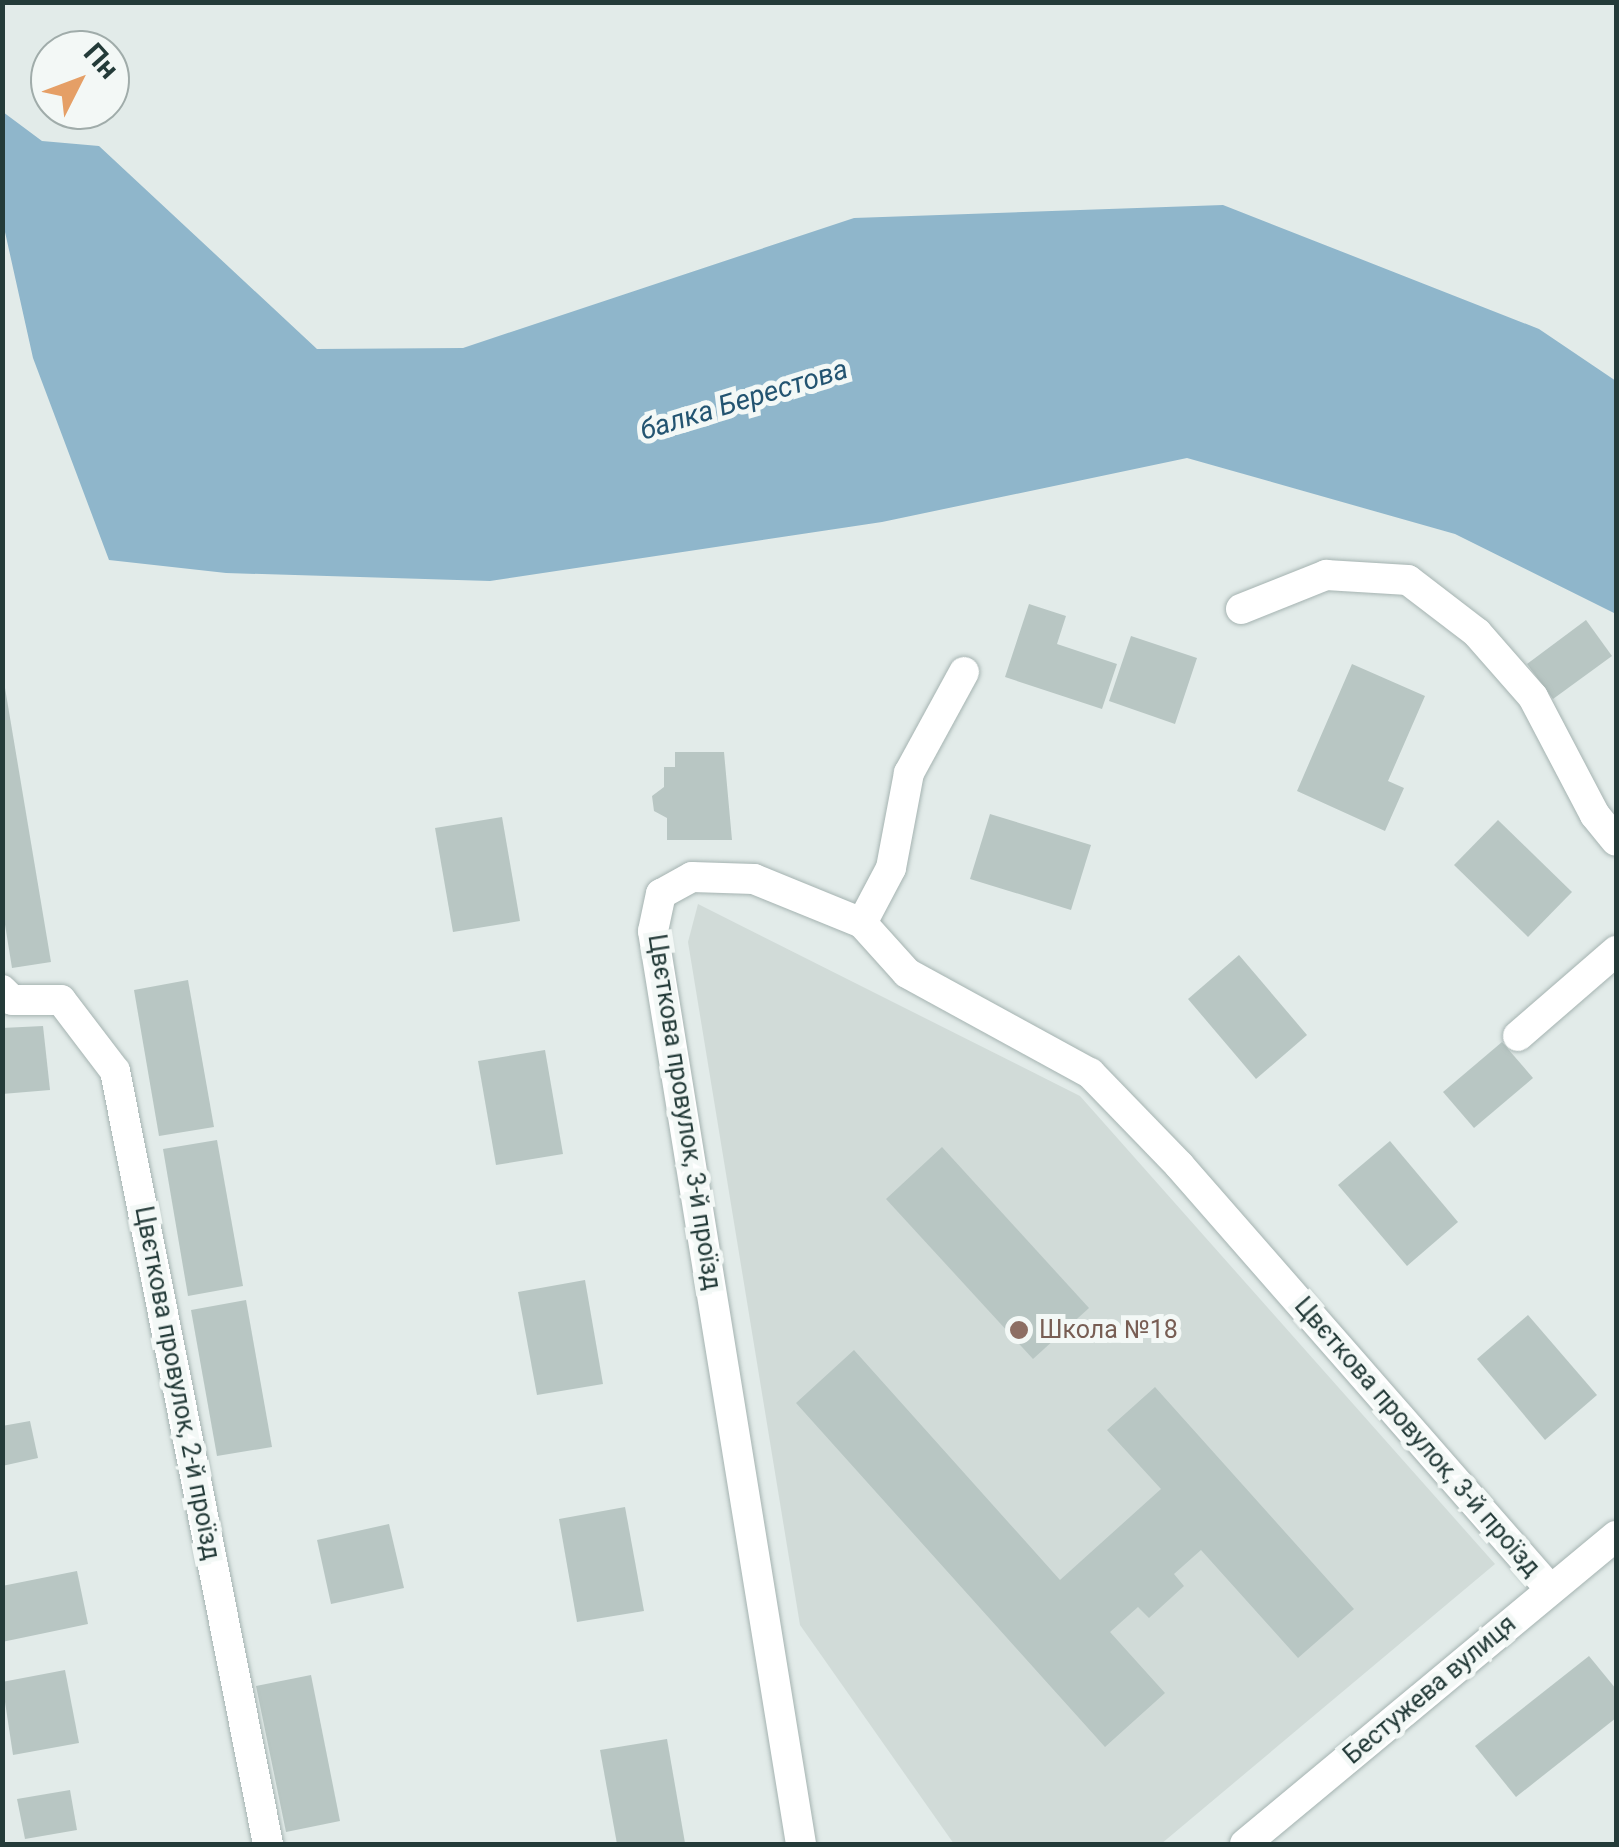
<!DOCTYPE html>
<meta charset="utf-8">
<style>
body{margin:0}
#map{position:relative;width:1619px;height:1847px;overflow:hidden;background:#e2ebe9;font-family:Roboto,sans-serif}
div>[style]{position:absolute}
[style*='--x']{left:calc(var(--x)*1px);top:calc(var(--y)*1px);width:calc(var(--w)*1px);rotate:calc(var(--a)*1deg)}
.built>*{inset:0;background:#d1dbd8}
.water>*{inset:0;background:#8fb6cb}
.building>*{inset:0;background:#b8c6c3}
.roads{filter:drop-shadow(0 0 2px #a5b3b1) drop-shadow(0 0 2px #a5b3b1)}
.minor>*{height:30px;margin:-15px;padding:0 15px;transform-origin:15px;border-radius:15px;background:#fff}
.dots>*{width:28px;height:28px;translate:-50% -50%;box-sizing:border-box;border:5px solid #f3f8f6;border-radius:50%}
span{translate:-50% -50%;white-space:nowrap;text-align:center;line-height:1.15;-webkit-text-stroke:10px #f3f8f6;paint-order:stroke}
.street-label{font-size:25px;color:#243b39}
.education-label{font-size:25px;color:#785e54}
.left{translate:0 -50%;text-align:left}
.water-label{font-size:28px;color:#235471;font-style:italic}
.frame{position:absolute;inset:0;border:5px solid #243b39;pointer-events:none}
.north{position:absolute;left:30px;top:30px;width:100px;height:100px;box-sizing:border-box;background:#f3f8f6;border:2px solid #a0acaa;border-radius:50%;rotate:48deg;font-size:28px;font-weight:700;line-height:40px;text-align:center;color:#243b39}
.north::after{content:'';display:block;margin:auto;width:35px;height:45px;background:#e59f66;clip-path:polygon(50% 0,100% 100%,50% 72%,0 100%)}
</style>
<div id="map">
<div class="built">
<div style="clip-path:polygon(698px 904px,1080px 1096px,1495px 1564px,1161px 1844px,954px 1844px,800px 1625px,688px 942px)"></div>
</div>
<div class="water">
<div style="clip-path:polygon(3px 112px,42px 141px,99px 146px,317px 349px,463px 348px,854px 218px,1223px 205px,1539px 329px,1616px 381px,1616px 614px,1455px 534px,1187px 458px,882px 522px,490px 581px,226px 573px,109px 560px,33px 358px,3px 223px)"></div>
</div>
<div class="building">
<div style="clip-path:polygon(1029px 604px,1066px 616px,1057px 644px,1117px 664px,1102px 709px,1005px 677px)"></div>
<div style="clip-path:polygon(1586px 620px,1612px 656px,1553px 699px,1527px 664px)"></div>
<div style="clip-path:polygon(1131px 636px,1197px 658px,1175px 724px,1109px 701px)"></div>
<div style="clip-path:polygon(1352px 664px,1425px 696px,1388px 781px,1404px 788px,1385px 831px,1297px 791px)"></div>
<div style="clip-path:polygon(2px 670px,51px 962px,12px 968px,2px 906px)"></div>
<div style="clip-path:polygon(675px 752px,724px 752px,732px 840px,667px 840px,667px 818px,654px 811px,652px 796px,664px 787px,664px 767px,675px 767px)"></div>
<div style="clip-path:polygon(990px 814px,1091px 845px,1071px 910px,970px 879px)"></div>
<div style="clip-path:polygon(502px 817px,520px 921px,453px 932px,435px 828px)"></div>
<div style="clip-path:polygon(1498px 820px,1572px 892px,1528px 937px,1454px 865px)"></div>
<div style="clip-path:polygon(1239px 955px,1307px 1035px,1256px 1079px,1188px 999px)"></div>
<div style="clip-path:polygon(188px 980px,214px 1127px,159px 1136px,134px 990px)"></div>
<div style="clip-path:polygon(43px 1026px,50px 1090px,2px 1094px,2px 1028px)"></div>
<div style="clip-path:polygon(1502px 1042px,1533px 1078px,1474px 1128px,1443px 1092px)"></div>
<div style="clip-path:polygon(545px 1050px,563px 1154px,496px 1165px,478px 1061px)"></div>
<div style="clip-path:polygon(217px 1140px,243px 1286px,188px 1296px,163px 1149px)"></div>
<div style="clip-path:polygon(1390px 1141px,1458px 1222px,1407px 1266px,1338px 1185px)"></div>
<div style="clip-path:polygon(942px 1147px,1089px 1308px,1033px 1359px,886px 1199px)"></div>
<div style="clip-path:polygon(585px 1280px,603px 1384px,537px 1395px,518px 1292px)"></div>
<div style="clip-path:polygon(246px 1300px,272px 1447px,217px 1456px,191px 1310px)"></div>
<div style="clip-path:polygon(1528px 1315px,1597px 1395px,1545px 1440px,1477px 1359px)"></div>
<div style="clip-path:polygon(854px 1350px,1060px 1580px,1161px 1489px,1107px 1430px,1155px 1387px,1354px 1609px,1298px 1658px,1201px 1550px,1174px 1574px,1184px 1586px,1149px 1618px,1138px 1607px,1110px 1632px,1165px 1693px,1105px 1747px,796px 1403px)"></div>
<div style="clip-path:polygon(30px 1421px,38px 1458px,2px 1466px,2px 1426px)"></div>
<div style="clip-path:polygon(625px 1507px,644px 1611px,577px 1622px,559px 1519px)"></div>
<div style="clip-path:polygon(389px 1524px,404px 1588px,331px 1604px,317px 1540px)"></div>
<div style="clip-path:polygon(77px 1571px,88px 1624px,2px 1642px,2px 1586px)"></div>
<div style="clip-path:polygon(1589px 1656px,1616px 1689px,1616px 1718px,1516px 1797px,1475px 1746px)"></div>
<div style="clip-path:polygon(65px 1670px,79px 1743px,13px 1755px,2px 1682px)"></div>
<div style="clip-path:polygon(311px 1675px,340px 1821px,286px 1832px,256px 1686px)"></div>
<div style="clip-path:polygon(667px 1739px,685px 1843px,617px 1844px,600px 1750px)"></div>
<div style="clip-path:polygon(70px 1790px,77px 1830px,25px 1839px,17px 1799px)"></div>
</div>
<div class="roads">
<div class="minor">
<div style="--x:1241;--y:609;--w:92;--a:-21.8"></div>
<div style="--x:1326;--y:575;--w:82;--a:3.5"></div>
<div style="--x:1408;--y:580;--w:87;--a:37.5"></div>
<div style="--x:1477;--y:633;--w:85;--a:48.8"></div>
<div style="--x:1533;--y:697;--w:133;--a:62.3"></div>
<div style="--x:1595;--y:815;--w:33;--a:51"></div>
<div style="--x:862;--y:923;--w:62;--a:-62.2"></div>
<div style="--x:891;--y:868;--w:97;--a:-79.3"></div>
<div style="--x:909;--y:773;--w:115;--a:-61.4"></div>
<div style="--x:2;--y:990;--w:14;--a:45"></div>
<div style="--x:12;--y:1000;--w:49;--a:0"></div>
<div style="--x:61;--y:1000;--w:89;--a:52.7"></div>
<div style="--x:115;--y:1071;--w:788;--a:78.8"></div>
<div style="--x:1518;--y:1036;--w:130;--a:-40.9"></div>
<div style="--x:801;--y:1844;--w:925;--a:-99.21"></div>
<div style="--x:653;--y:931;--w:38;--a:-78"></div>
<div style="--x:661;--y:894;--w:35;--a:-29"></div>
<div style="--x:692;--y:877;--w:62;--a:1.8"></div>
<div style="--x:754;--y:879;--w:117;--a:22.2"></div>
<div style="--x:862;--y:923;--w:67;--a:48"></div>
<div style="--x:907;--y:973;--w:209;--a:28.7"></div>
<div style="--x:1090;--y:1073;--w:128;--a:45.9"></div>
<div style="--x:1179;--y:1165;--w:563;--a:48.81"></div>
<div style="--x:1245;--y:1844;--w:482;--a:-39.7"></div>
</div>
</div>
<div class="dots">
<div style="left:1019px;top:1330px;background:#8d6e63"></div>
</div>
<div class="street-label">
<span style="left:684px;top:1112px;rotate:81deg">Цвєткова провулок, 3-й проїзд</span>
<span style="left:177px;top:1383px;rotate:79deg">Цвєткова провулок, 2-й проїзд</span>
<span style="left:1417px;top:1437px;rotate:49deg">Цвєткова провулок, 3-й проїзд</span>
<span style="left:1430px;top:1690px;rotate:-40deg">Бестужева вулиця</span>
</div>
<div class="education-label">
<span class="left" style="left:1039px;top:1330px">Школа №18</span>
</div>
<div class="water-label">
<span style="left:744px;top:400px;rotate:-17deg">балка Берестова</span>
</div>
<div class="frame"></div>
<div class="north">Пн</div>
</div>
